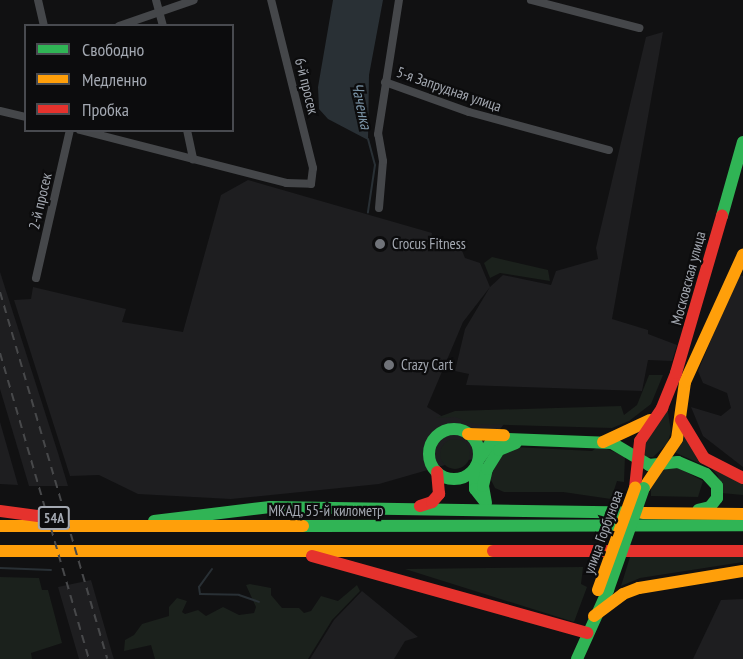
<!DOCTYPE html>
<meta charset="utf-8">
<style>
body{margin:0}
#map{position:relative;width:743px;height:659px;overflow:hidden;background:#111112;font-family:"PT Sans Narrow",sans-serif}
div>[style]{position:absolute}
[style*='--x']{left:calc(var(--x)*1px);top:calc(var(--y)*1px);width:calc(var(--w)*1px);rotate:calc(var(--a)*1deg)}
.built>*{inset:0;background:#1e1e20}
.green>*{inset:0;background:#1b211c}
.round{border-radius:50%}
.water>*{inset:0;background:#293035}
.stream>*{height:2px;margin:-1px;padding:0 1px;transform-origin:1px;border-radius:1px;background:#293035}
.street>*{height:8px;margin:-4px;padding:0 4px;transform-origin:4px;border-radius:4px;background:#45474a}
.fast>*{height:12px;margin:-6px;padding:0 6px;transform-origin:6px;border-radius:6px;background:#30b455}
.fast>.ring{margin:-6px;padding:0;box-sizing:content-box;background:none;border:12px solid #30b455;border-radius:50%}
.slow>*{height:12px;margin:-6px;padding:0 6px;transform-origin:6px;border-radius:6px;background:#ff9f0a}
.jam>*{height:12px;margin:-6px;padding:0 6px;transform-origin:6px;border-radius:6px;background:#e5322d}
.rail>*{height:2px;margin-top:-1px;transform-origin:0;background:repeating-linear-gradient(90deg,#47484a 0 8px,transparent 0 14px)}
.fast-bridge>*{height:12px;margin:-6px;padding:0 6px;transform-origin:6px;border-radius:6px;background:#30b455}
.slow-bridge>*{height:12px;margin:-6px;padding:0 6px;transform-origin:6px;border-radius:6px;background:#ff9f0a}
.dots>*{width:16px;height:16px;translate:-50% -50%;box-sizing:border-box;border:3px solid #0c0c0d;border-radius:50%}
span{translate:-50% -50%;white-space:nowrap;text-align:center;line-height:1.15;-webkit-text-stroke:4.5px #0c0c0d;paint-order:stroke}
.shield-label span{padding:2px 4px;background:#0c0c0d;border:2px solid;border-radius:4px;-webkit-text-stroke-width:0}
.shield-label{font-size:14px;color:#a3a8b1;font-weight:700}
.street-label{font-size:15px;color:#a3a8b1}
.poi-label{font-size:15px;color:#a3a8b1}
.left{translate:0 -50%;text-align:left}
.water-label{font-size:16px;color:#7d97aa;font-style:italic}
.legend{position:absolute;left:24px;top:24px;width:210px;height:108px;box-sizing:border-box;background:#0c0c0d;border:2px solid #484a4f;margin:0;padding:8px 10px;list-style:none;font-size:18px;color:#a3a8b1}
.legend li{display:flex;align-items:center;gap:12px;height:30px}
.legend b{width:30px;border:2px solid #484a4f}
</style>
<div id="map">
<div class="built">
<div style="clip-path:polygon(663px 32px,612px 319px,648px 330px,648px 334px,677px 345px,672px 361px,648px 360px,642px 391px,466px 385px,469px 374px,455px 371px,465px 329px,490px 287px,463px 322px,427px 407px,443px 417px,462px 412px,504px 424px,497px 433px,497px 455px,452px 463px,379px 484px,231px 499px,138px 494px,99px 475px,70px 476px,14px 300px,31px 299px,33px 287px,126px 309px,122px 322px,183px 332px,221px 195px,248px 180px,432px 233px,431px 239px,461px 248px,465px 258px,480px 263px,490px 287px,503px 275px,551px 285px,556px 271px,598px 259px,596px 248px,646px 37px)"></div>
<div style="clip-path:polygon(0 272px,58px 453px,68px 486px,29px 486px,0 389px)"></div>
<div style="clip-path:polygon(738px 275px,743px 276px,743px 467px,703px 436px,691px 407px,721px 416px,731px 408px,727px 393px,703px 383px,698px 371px)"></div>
<div style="clip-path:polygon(0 422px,18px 485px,0 484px)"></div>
<div style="clip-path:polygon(91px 580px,112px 653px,114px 659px,79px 659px,58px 587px)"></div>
<div style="clip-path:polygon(362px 591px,418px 637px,405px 641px,394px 659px,310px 659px,334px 620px)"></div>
<div style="clip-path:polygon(743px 599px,743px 659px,693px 659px,721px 600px)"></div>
</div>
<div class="green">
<div style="clip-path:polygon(492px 257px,548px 270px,550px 281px,500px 273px,490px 278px,484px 263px)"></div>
<div style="clip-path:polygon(649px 375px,663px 375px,651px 404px,629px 421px,612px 428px,474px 424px,455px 417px,436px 418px,455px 411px,621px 406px,624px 415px,637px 405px)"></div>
<div style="clip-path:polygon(667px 405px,671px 432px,667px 444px,653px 457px,645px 457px,642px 450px)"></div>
<div style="clip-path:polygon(681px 431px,696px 453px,743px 481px,743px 495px,721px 493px,718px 476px,712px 469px,674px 452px)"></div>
<div class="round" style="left:440px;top:439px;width:30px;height:30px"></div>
<div style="clip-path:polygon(599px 446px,625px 456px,624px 482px,617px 481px,611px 499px,563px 492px,504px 492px,495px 488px,490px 478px,503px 450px,514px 447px,592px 451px)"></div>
<div style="clip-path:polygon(673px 465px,703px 481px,698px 497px,651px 496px,651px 479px,659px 469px)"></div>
<div style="clip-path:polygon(630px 557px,743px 557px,743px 562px,640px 578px,621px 586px)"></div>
<div style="clip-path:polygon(583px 567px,581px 584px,587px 587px,574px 622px,405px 569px)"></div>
<div style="clip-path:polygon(0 577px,39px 578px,42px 590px,48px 590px,62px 643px,31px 653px,32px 659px,0 659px)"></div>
<div style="clip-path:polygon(250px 584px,271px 588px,271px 595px,282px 608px,299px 608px,304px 613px,311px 611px,321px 596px,338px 601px,357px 585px,360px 591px,332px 620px,308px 659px,155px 659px,151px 645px,124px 651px,125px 640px,134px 635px,142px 624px,169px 616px,169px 607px,177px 598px,187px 601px,182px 612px,185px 614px,198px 610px,206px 616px,223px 607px,239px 615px,254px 613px,256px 607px,246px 585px)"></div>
</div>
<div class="water">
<div style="clip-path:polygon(333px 0,383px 0,369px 75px,368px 140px,328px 119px,319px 109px,318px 87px)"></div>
</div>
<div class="stream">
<div style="--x:368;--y:139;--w:27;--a:75"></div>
<div style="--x:375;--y:165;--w:48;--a:98.5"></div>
<div style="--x:0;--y:568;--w:51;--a:2.2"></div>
<div style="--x:212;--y:569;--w:22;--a:126"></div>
<div style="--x:199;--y:587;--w:7;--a:82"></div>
<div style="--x:200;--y:594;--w:39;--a:1"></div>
<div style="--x:239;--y:595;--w:21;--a:19"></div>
</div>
<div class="street">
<div style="--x:38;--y:0;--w:27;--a:77"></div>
<div style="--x:156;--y:0;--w:27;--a:75"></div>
<div style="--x:531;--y:0;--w:112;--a:14.5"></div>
<div style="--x:119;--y:26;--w:79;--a:-19.1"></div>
<div style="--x:385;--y:82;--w:89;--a:19.7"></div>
<div style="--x:469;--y:112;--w:145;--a:15.2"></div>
<div style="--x:0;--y:111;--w:27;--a:13"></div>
<div style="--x:80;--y:130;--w:213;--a:14.4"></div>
<div style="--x:286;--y:183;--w:25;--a:2"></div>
<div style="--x:311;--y:184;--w:16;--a:-83"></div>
<div style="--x:313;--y:168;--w:173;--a:-104"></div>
<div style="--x:187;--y:130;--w:30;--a:78"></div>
<div style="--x:379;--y:208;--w:47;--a:-85.1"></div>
<div style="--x:383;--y:161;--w:27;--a:-100"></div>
<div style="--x:378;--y:134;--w:136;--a:-81.1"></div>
<div style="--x:36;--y:278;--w:152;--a:-77.1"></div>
</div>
<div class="fast">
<div style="--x:722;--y:216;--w:77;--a:-74.2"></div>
<div class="ring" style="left:429px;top:429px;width:38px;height:38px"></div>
<div style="--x:479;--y:459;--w:19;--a:-54"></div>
<div style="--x:490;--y:444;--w:17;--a:-17"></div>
<div style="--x:506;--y:439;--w:106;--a:2.2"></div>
<div style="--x:612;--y:443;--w:43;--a:30.7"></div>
<div style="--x:649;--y:465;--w:29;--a:-6"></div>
<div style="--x:678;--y:462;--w:30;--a:23"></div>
<div style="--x:706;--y:474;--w:16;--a:47"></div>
<div style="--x:717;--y:486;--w:12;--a:90"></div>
<div style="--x:717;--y:498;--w:11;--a:128"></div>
<div style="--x:710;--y:507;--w:12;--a:166"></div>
<div style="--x:475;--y:468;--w:21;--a:90"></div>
<div style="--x:475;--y:489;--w:16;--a:52"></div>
<div style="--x:486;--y:503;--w:17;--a:-100"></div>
<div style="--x:483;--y:486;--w:17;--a:-77"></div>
<div style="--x:487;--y:469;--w:22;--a:-58"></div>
<div style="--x:499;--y:450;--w:18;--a:-22"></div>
<div style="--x:154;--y:521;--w:117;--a:-6.9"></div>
<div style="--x:270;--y:507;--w:373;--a:0.9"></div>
<div style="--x:303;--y:526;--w:440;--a:-0.1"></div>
<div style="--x:577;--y:659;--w:76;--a:-65.8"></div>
</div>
<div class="slow">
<div style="--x:468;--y:434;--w:36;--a:2"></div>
<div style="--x:603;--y:442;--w:52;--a:-25.1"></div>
<div style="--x:644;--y:488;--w:59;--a:-56"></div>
<div style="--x:677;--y:439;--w:58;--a:-82"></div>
<div style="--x:685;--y:382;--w:140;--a:-65.5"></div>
<div style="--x:643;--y:513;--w:100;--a:0.6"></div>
<div style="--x:0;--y:526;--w:303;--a:0"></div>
<div style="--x:0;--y:551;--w:493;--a:0"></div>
<div style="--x:594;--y:616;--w:36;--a:-37"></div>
<div style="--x:623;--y:594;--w:17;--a:-21"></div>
<div style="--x:639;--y:588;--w:105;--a:-9.3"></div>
</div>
<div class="jam">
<div style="--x:681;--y:420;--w:44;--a:58.8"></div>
<div style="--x:704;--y:458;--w:44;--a:27.1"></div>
<div style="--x:635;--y:488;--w:47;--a:-83.9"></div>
<div style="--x:640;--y:441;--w:40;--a:-56"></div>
<div style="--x:662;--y:408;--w:38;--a:-68"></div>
<div style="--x:676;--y:373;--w:164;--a:-73.7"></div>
<div style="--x:420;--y:506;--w:13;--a:-18"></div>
<div style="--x:432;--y:502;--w:11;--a:-49"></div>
<div style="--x:439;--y:494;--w:22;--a:-95"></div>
<div style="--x:0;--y:511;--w:61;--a:7.6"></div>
<div style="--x:493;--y:551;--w:250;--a:0"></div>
<div style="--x:312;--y:556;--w:286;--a:15.6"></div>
</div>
<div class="rail">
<div style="--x:0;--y:292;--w:382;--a:73.7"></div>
<div style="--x:0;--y:353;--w:319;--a:73.8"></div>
</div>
<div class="fast-bridge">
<div style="--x:608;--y:590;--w:108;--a:-70.6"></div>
</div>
<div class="slow-bridge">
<div style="--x:598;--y:590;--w:109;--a:-70.1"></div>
</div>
<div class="dots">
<div style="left:380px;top:244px;background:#707379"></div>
<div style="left:389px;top:365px;background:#707379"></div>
</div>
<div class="shield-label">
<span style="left:54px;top:518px">54А</span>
</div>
<div class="street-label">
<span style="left:307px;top:86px;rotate:76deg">6-й просек</span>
<span style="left:449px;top:89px;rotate:19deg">5-я Запрудная улица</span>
<span style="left:40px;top:201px;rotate:-77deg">2-й просек</span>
<span style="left:688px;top:278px;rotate:-75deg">Московская улица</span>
<span style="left:326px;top:511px">МКАД, 55-й километр</span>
<span style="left:603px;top:532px;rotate:-70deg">улица Горбунова</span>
</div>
<div class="poi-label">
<span class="left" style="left:392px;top:244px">Crocus Fitness</span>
<span class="left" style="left:401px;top:365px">Crazy Cart</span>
</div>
<div class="water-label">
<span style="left:362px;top:106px;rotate:78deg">Чаченка</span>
</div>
<ul class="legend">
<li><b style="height:8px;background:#30b455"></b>Свободно</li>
<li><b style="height:8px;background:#ff9f0a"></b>Медленно</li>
<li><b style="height:8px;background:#e5322d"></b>Пробка</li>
</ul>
</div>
